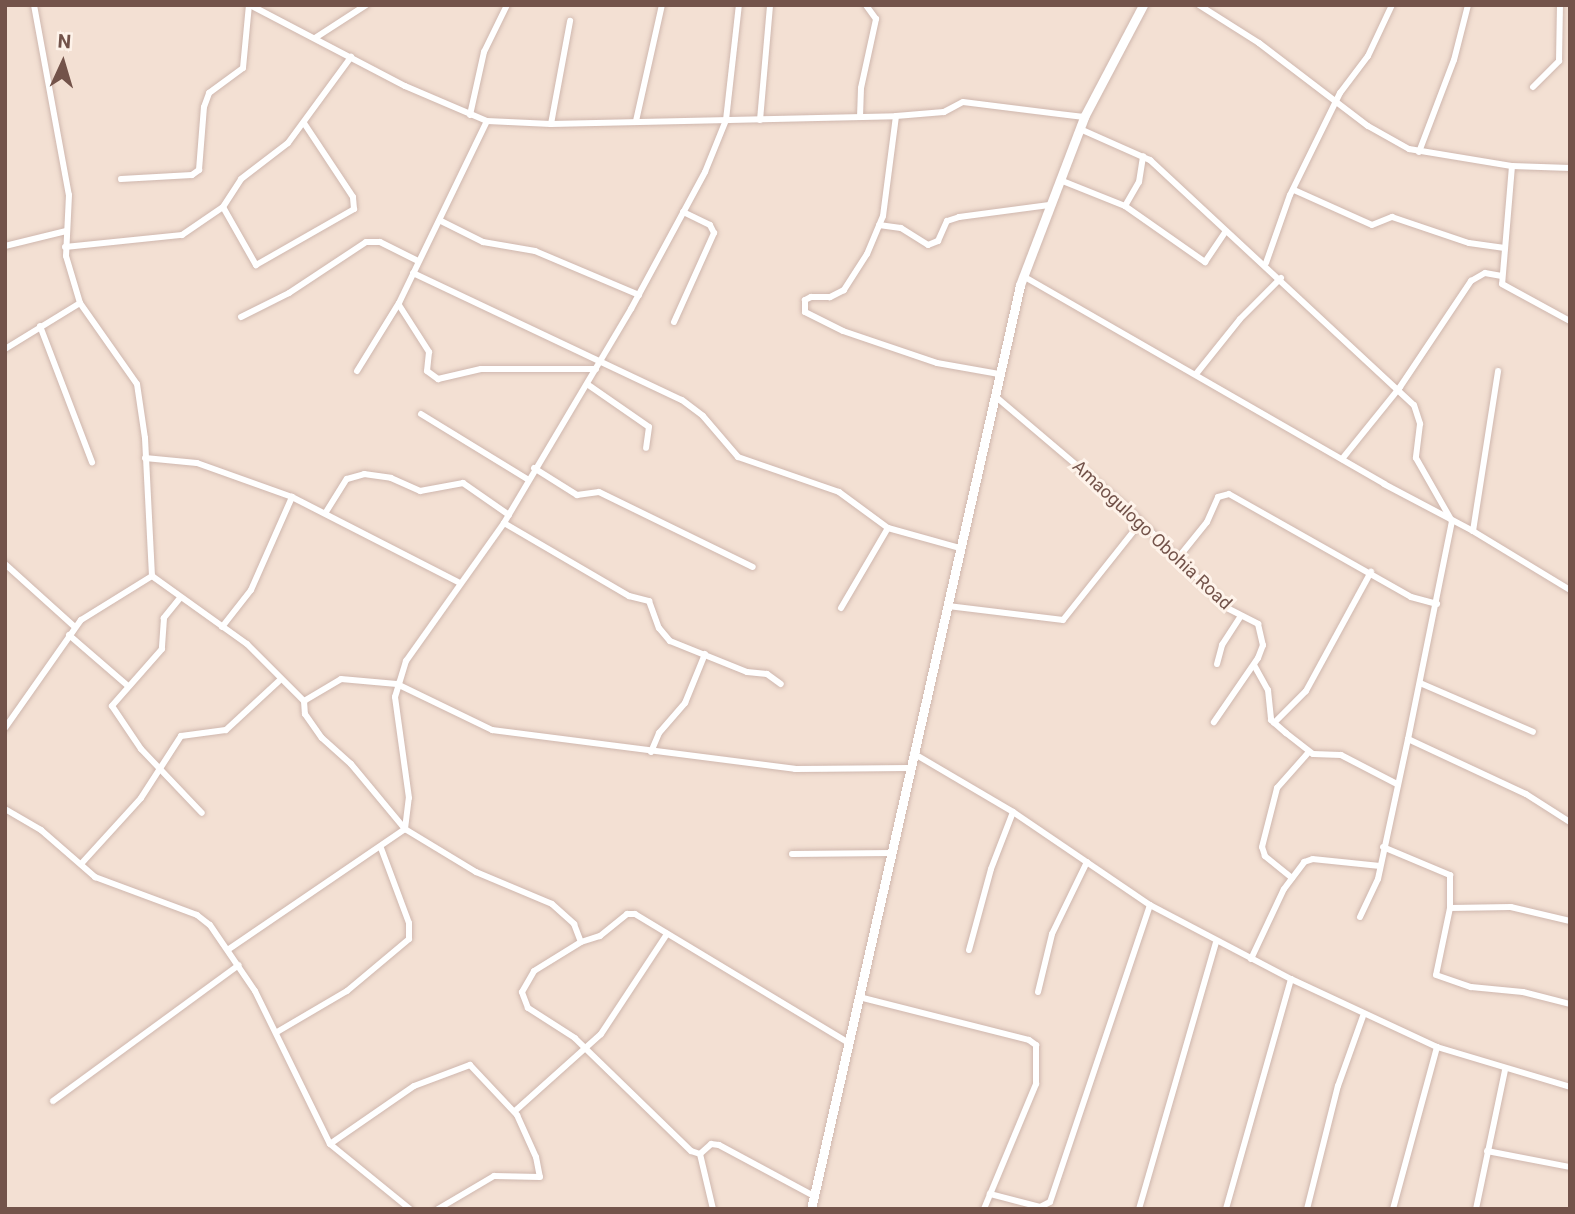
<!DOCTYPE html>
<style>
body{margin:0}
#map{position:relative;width:1575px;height:1214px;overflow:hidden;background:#fcefe4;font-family:Roboto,sans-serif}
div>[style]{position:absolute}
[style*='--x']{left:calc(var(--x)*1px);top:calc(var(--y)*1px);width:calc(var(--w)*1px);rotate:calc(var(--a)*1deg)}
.residential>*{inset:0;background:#f3e0d3}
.roads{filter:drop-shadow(0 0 2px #cfb7ae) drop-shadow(0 0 2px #cfb7ae)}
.street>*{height:6px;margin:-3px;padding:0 3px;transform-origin:3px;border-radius:3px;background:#fff}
.secondary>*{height:9px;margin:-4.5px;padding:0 4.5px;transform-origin:4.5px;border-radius:4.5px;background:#fff}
span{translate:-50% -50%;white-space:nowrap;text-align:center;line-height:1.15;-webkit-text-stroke:6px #fef3ea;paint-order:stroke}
.street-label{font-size:18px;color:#73534a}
.frame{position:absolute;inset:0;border:7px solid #73534a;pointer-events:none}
.north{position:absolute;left:28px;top:28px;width:70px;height:70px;-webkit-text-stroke:5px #fef3ea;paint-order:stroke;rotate:4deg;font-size:19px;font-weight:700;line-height:28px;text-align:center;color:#73534a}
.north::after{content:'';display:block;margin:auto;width:24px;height:32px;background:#73534a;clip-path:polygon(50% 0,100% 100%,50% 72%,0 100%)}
</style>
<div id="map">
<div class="residential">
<div style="clip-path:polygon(5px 5px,1570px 5px,1570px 1209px,5px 1209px)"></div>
</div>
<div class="roads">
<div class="street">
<div style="--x:34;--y:5;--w:193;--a:79.6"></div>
<div style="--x:69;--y:195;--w:61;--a:92.8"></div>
<div style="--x:66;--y:256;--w:49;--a:73.4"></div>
<div style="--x:80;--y:303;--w:99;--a:54.9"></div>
<div style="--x:137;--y:384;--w:55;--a:81.6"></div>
<div style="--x:145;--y:438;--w:138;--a:87.1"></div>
<div style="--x:152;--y:576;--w:117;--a:35.6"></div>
<div style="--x:247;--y:644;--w:81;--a:45"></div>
<div style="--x:250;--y:5;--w:175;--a:27.6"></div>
<div style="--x:405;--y:86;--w:89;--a:23.1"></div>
<div style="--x:487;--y:121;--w:64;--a:2.7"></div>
<div style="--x:551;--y:124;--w:345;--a:-1.3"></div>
<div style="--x:896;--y:116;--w:48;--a:-4.8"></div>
<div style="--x:944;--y:112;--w:21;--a:-28"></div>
<div style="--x:963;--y:102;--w:122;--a:7.1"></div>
<div style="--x:1199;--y:5;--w:71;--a:32.3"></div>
<div style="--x:1259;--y:43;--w:137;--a:37.3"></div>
<div style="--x:1368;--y:126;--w:47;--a:29.3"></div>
<div style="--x:1409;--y:149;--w:104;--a:9.4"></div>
<div style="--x:1512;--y:166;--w:58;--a:2"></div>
<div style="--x:315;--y:38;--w:61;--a:-32.9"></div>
<div style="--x:1533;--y:87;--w:37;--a:-45"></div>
<div style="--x:1559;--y:61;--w:56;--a:-89"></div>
<div style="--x:470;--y:115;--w:65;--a:-77.5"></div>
<div style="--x:484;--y:52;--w:52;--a:-63.9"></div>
<div style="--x:896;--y:116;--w:101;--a:97.4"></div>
<div style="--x:883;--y:216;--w:41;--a:112.8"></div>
<div style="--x:867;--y:254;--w:43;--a:122.6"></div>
<div style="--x:844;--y:290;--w:16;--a:153"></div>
<div style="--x:830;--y:297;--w:19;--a:180"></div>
<div style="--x:811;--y:297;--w:7;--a:153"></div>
<div style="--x:805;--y:300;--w:12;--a:90"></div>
<div style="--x:805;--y:312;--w:42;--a:26.6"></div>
<div style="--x:843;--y:331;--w:99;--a:18.8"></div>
<div style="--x:937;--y:363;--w:63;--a:10.1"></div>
<div style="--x:860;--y:117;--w:29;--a:-88"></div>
<div style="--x:861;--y:88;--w:71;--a:-77.7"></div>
<div style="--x:876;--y:19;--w:17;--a:-126"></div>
<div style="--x:760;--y:120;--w:115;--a:-85"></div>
<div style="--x:636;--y:121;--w:119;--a:-77.4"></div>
<div style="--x:551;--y:124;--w:105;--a:-79.5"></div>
<div style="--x:1080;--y:129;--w:77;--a:23.9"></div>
<div style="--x:1150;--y:160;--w:360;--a:42.9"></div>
<div style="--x:1414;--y:405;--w:20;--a:72"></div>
<div style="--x:1420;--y:424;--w:34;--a:97"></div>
<div style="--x:1416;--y:458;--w:73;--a:60.3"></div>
<div style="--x:1452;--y:521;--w:222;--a:101.4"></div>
<div style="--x:1419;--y:152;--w:98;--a:-69.2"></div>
<div style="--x:1454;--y:60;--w:57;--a:-75.7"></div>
<div style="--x:1512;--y:166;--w:118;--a:94.8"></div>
<div style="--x:1502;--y:284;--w:77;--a:28.6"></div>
<div style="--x:121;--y:179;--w:71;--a:-3.2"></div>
<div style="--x:192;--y:175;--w:9;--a:-36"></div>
<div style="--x:199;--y:170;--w:63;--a:-85.5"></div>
<div style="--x:204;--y:107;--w:15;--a:-70"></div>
<div style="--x:209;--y:93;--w:42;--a:-36.3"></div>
<div style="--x:243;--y:68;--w:63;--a:-84.6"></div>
<div style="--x:1060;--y:180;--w:70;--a:21.8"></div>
<div style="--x:1125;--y:206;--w:98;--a:35"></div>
<div style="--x:1205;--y:262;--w:36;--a:-56"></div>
<div style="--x:1294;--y:190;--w:85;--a:24.2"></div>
<div style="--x:1372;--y:225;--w:22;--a:-22"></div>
<div style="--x:1392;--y:217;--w:81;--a:18.7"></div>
<div style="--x:1469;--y:243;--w:36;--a:8"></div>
<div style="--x:1125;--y:206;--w:28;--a:-60"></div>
<div style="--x:1139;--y:182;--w:26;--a:-81"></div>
<div style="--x:223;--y:207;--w:67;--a:60.4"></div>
<div style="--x:256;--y:265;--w:113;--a:-29.7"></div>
<div style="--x:354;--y:209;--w:12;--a:-95"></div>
<div style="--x:353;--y:197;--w:89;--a:-123.5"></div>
<div style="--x:441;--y:221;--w:47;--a:26.6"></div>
<div style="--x:483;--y:242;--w:53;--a:9.8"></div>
<div style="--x:535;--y:251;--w:113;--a:22.9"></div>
<div style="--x:879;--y:225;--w:22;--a:8"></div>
<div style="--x:901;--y:228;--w:32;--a:32"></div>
<div style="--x:928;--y:245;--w:11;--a:-22"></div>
<div style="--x:938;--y:241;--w:22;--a:-66"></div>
<div style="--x:947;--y:221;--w:13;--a:-18"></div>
<div style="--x:959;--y:217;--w:91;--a:-7.6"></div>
<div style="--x:5;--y:246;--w:63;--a:-13.8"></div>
<div style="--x:65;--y:247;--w:118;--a:-5.9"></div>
<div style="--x:182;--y:235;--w:50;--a:-34.3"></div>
<div style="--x:223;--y:207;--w:33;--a:-57"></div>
<div style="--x:241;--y:179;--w:59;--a:-37.5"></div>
<div style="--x:288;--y:143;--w:107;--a:-53.8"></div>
<div style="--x:1266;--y:263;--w:72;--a:-70.6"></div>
<div style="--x:1290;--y:195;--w:114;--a:-63.9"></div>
<div style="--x:1340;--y:93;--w:46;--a:-52.9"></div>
<div style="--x:1368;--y:56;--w:56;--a:-64.8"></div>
<div style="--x:413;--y:273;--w:297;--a:25.3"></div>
<div style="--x:682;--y:400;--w:26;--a:37"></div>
<div style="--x:703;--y:416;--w:54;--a:49.5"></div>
<div style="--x:738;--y:457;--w:107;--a:19.1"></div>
<div style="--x:839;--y:492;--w:61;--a:36.3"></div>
<div style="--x:1023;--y:276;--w:417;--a:29.9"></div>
<div style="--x:1384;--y:484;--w:101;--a:27.8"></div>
<div style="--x:1473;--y:531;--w:114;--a:31.3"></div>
<div style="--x:399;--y:305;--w:56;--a:57.4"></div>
<div style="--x:429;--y:352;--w:19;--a:96"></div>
<div style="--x:427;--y:371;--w:14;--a:36"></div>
<div style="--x:438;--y:379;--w:44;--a:-13.1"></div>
<div style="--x:481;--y:369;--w:115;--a:0"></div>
<div style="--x:241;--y:317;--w:54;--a:-26.6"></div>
<div style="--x:289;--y:293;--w:92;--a:-33.5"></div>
<div style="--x:366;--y:242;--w:14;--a:0"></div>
<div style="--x:380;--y:242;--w:42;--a:26.6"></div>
<div style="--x:674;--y:322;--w:98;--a:-65.8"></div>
<div style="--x:714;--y:233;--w:9;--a:-117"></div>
<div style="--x:710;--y:225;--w:30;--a:-154"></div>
<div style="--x:40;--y:326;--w:146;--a:69.1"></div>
<div style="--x:5;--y:349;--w:88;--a:-31.5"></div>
<div style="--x:357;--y:371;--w:80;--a:-58.3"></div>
<div style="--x:399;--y:303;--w:202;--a:-64.2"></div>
<div style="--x:1196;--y:374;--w:70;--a:-51.3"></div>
<div style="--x:1240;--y:319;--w:58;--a:-45"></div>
<div style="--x:587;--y:384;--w:75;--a:34.7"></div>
<div style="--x:649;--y:427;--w:21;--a:98"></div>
<div style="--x:995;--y:396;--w:172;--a:40.3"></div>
<div style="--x:1126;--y:507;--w:145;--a:44.7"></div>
<div style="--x:1229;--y:609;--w:33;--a:27"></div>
<div style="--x:1258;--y:624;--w:22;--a:77"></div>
<div style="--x:1263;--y:645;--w:14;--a:111"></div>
<div style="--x:1258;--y:658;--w:78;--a:124.5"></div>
<div style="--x:421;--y:414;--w:124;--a:31.5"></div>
<div style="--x:145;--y:458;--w:52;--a:5.5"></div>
<div style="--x:197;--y:463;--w:101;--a:19.7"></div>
<div style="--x:292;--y:497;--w:189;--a:27.1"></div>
<div style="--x:1342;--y:459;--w:92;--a:-51.1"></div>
<div style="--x:1400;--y:387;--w:128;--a:-56.2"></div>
<div style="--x:1471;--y:281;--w:16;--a:-30"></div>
<div style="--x:1485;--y:273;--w:17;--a:10"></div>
<div style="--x:534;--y:468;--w:51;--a:32.1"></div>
<div style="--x:577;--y:495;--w:22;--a:-8"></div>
<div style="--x:599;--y:492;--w:171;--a:26"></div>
<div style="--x:326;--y:512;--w:39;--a:-58"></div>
<div style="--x:347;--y:479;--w:18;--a:-16"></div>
<div style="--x:364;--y:474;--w:27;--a:8"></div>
<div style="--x:391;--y:478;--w:32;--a:24"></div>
<div style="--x:420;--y:491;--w:44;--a:-10.5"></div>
<div style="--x:463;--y:483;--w:56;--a:34.8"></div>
<div style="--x:504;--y:523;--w:145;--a:30.3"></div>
<div style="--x:629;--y:596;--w:21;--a:14"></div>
<div style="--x:649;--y:601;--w:29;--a:70"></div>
<div style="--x:659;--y:628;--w:17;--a:50"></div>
<div style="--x:670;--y:641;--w:83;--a:21.9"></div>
<div style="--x:747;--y:672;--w:20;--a:6"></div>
<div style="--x:767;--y:674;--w:17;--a:36"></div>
<div style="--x:1473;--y:531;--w:162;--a:-81.1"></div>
<div style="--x:1178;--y:558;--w:46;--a:-51.1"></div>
<div style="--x:1207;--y:522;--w:27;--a:-66"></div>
<div style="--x:1218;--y:497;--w:11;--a:-15"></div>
<div style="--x:1229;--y:494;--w:209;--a:29.5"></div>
<div style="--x:1411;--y:597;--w:27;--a:15"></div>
<div style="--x:5;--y:564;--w:94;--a:42"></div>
<div style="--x:180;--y:598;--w:26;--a:129"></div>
<div style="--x:164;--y:618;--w:31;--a:94"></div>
<div style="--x:162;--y:649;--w:76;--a:131.3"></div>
<div style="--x:112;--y:706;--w:52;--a:56"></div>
<div style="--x:141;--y:749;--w:88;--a:46.4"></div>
<div style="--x:948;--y:606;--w:116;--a:6.9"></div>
<div style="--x:1063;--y:620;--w:125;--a:-51.5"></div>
<div style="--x:841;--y:608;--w:93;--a:-59.6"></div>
<div style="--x:888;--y:528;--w:75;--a:15.5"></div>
<div style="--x:222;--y:627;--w:47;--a:-51.9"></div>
<div style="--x:251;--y:590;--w:102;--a:-66.2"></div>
<div style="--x:69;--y:635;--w:78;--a:40.8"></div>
<div style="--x:1217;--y:664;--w:20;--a:-75"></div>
<div style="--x:1222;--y:645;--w:35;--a:-57"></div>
<div style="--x:1254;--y:665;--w:29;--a:61"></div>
<div style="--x:1268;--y:690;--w:30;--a:84"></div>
<div style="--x:1271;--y:720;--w:20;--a:41"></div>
<div style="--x:1286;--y:733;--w:34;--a:38"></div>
<div style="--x:1313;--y:754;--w:28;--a:2"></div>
<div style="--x:1341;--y:755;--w:63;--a:27.4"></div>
<div style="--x:1420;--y:683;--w:123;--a:23.4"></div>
<div style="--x:304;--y:701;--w:43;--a:-30.7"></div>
<div style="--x:341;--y:679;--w:56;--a:5.1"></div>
<div style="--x:397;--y:684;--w:106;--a:25.8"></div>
<div style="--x:492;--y:730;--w:305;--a:7.3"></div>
<div style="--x:795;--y:769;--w:114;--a:-0.5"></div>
<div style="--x:304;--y:701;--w:13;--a:86"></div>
<div style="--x:305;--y:714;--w:29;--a:55"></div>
<div style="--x:322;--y:738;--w:39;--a:42"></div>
<div style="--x:351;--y:764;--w:85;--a:50.3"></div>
<div style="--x:405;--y:829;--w:83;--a:31.2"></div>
<div style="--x:476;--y:872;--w:82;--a:22.8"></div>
<div style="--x:552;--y:904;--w:30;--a:42"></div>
<div style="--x:574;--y:924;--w:19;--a:69"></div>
<div style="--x:1274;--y:723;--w:45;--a:-45"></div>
<div style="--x:1306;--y:691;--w:136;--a:-61.4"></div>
<div style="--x:5;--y:728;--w:132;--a:-54.9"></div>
<div style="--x:81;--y:620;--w:84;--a:-31.8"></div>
<div style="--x:651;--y:752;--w:21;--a:-67"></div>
<div style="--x:659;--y:733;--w:40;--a:-49"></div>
<div style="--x:685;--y:703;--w:53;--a:-67.8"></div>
<div style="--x:913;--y:753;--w:116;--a:30.5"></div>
<div style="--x:1013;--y:812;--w:166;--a:34.2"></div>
<div style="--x:1150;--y:905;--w:313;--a:108.6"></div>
<div style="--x:1050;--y:1202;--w:11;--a:153"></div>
<div style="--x:1040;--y:1207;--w:52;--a:-165.4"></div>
<div style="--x:5;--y:809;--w:42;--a:30.3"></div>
<div style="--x:41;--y:830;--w:72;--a:41"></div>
<div style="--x:95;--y:877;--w:109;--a:20.4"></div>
<div style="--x:197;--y:915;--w:16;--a:38"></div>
<div style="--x:210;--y:925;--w:80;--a:55.7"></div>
<div style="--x:255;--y:991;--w:170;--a:63.9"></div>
<div style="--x:330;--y:1144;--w:103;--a:39.1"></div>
<div style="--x:1383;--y:847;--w:73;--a:22.7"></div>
<div style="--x:1450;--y:875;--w:33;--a:90"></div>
<div style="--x:792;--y:854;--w:99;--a:-0.6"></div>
<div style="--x:81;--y:864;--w:89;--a:-47.7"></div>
<div style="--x:141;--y:798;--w:74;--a:-57.2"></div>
<div style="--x:181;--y:736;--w:45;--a:-7.6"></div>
<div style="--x:226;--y:730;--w:75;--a:-42.8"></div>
<div style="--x:1292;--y:878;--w:35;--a:-141"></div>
<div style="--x:1265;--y:856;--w:9;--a:-108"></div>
<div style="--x:1262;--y:847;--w:61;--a:-75.7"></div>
<div style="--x:1277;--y:788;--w:48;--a:-48.4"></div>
<div style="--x:1150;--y:905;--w:159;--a:27.7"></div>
<div style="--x:1291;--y:979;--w:239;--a:105.8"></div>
<div style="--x:1360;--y:917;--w:42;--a:-64.7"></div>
<div style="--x:1378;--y:879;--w:143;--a:-77.9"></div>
<div style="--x:1408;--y:739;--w:130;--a:25"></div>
<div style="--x:1526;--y:794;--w:52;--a:32.5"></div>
<div style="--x:1570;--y:921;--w:61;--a:-166.7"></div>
<div style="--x:1511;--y:907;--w:61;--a:179.1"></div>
<div style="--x:1450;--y:908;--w:68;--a:101.8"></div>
<div style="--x:1436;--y:975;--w:37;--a:19"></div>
<div style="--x:1471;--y:987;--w:52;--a:5.5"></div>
<div style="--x:1523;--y:992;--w:49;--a:14.3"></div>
<div style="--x:229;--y:949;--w:213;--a:-34.3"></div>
<div style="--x:405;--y:829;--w:31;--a:-83"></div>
<div style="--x:409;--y:798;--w:102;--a:-97.9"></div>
<div style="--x:395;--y:697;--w:38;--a:-73"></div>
<div style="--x:406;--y:661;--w:169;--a:-54.6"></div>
<div style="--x:504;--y:523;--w:249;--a:-59.3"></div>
<div style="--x:631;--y:309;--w:156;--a:-61.6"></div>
<div style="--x:705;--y:172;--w:56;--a:-68"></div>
<div style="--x:726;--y:120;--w:116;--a:-83.6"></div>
<div style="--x:969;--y:950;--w:84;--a:-74.8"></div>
<div style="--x:991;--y:869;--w:61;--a:-68.9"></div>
<div style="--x:1251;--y:959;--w:77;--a:-64.8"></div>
<div style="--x:1284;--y:889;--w:34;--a:-53"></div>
<div style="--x:1304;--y:862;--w:9;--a:-18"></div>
<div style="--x:1313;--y:859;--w:67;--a:6"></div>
<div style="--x:1291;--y:979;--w:161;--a:25"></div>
<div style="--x:1437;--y:1047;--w:139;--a:16.7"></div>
<div style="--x:1038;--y:992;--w:60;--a:-76.4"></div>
<div style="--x:1052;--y:934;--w:80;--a:-64.1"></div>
<div style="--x:859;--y:997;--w:175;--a:14.2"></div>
<div style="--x:1029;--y:1040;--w:9;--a:36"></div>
<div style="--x:1036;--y:1045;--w:39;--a:90"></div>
<div style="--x:1036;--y:1084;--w:135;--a:112.6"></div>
<div style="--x:277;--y:1032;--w:81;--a:-30.4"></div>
<div style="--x:347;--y:991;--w:81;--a:-40"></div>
<div style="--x:409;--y:939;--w:16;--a:-90"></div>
<div style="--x:409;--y:923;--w:80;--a:-110.5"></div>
<div style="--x:53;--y:1101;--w:230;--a:-36.2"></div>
<div style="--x:515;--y:1111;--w:115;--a:-41.8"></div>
<div style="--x:601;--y:1034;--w:120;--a:-56.6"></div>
<div style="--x:330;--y:1144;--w:102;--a:-34.6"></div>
<div style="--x:414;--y:1086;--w:60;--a:-20.6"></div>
<div style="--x:470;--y:1065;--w:69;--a:46.8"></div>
<div style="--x:517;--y:1115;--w:46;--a:65.7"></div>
<div style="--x:536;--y:1157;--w:20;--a:79"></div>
<div style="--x:540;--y:1177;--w:46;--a:-178.8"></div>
<div style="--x:494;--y:1176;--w:65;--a:149.5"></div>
<div style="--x:1487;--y:1151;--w:85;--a:10.9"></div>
<div style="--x:700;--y:1154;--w:9;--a:-162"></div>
<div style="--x:691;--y:1151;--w:162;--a:-135.8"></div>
<div style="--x:575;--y:1038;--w:56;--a:-147.4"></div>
<div style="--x:528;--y:1008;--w:17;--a:-111"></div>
<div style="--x:522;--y:992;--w:24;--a:-60"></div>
<div style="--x:534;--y:971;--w:55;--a:-31.7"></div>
<div style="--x:581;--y:942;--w:20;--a:-18"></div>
<div style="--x:600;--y:936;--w:35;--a:-39"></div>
<div style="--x:627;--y:914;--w:8;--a:0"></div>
<div style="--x:635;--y:914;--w:250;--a:31.1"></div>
<div style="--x:700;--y:1154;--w:15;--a:-42"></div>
<div style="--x:711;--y:1144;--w:8;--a:7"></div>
<div style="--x:719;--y:1145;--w:108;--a:28.2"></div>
<div style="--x:700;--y:1154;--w:57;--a:76.7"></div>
<div style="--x:1139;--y:1209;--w:277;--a:-73.9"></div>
<div style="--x:1307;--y:1209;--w:127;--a:-75.9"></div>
<div style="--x:1338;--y:1086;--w:74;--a:-70.3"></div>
<div style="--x:1393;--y:1209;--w:168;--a:-74.8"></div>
<div style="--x:1476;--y:1209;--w:142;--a:-78.2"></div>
</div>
<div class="secondary">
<div style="--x:811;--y:1209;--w:947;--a:-77.25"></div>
<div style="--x:1020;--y:285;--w:180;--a:-69.1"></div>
<div style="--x:1084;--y:117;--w:127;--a:-62.2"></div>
</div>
</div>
<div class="street-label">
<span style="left:1152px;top:535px;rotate:43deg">Amaogulogo Obohia Road</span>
</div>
<div class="frame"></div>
<div class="north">N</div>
</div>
